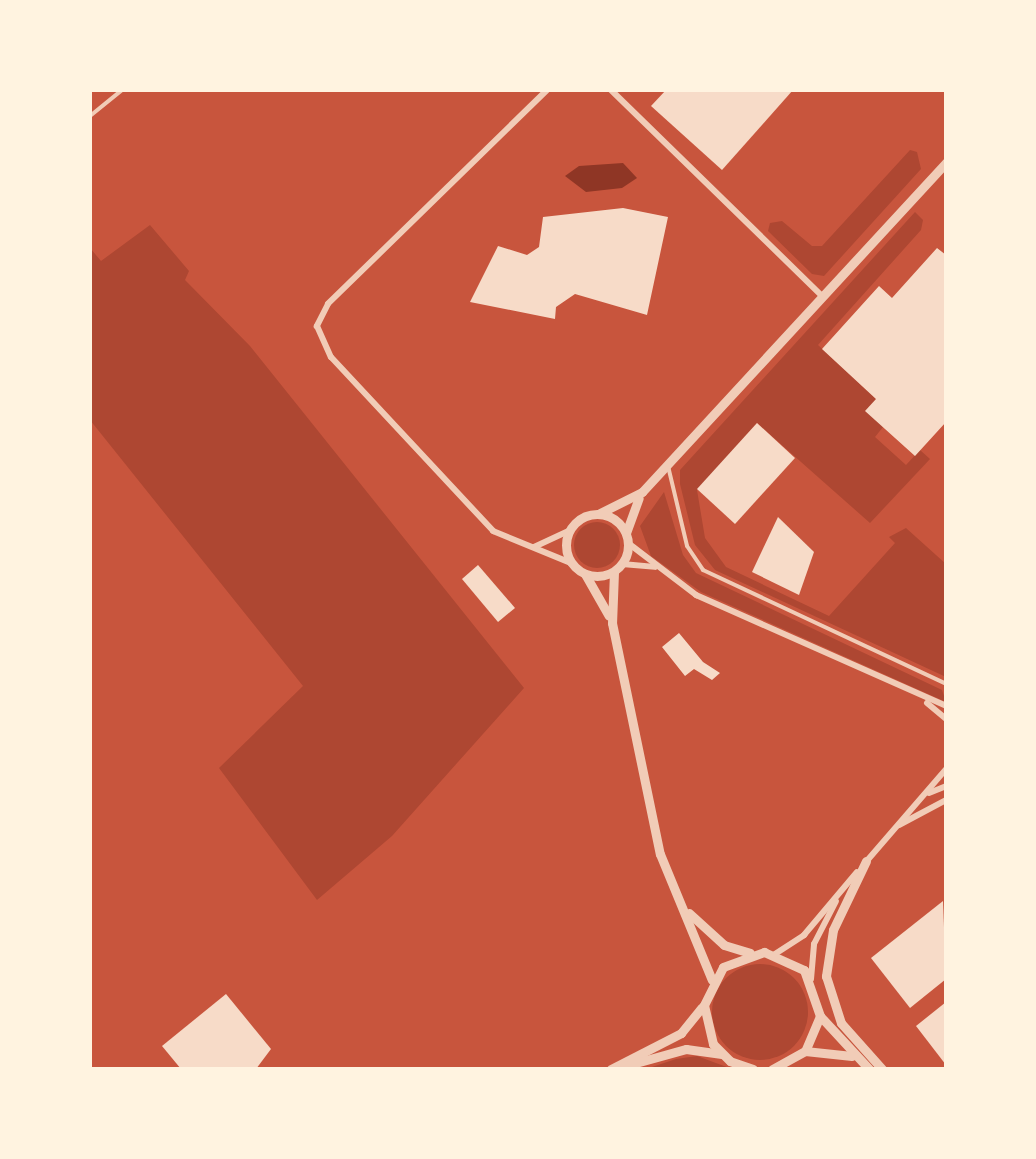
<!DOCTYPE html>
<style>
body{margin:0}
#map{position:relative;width:1036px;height:1159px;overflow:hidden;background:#c8553d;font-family:"Public Sans",sans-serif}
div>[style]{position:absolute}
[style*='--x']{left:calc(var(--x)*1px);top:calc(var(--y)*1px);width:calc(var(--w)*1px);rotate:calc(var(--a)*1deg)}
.green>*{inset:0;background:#ae4732}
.round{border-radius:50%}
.water>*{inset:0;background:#8f3625}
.building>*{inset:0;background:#f7dbc8}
.service>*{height:4px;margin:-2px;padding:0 2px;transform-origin:2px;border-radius:2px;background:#f1ccb7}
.minor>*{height:6px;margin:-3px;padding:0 3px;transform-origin:3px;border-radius:3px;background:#f1ccb7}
.tertiary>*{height:9px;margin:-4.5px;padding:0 4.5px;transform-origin:4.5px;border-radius:4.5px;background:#f1ccb7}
.tertiary>.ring{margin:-4.5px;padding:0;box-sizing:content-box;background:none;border:9px solid #f1ccb7;border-radius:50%}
span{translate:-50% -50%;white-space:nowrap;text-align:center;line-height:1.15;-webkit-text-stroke:8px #fff3e0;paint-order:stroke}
.frame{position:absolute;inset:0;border:92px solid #fff3e0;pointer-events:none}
</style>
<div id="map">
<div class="green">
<div style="clip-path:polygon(910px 150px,917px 152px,921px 169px,824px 276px,812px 274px,768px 231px,770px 223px,782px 221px,812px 246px,822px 246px)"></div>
<div style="clip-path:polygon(915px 212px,923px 220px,921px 230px,818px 345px,876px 399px,883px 427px,875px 437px,906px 465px,920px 450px,930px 459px,870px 523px,757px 423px,697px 490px,705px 538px,726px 567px,829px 616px,895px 543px,889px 537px,906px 528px,946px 564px,946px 677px,715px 570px,695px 545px,680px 484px,680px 470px)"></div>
<div style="clip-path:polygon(150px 225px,189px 271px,185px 280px,250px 346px,524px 688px,392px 836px,317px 900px,219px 768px,303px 686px,90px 420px,90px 248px,101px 261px)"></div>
<div style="clip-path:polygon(664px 492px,683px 555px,696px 573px,942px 690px,946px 702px,701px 592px,651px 556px,640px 526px)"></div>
<div class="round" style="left:574px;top:522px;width:46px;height:46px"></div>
<div class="round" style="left:712px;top:964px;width:96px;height:96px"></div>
<div style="clip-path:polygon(697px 1056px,732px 1069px,646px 1069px,676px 1059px)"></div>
</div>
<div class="water">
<div style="clip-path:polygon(623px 163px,637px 178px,622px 188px,586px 192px,565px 176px,579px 166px)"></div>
</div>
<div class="building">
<div style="clip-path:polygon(666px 90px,793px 90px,722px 170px,651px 106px)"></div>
<div style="clip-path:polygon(623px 208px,668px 217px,647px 315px,575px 294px,556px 307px,555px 319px,470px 302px,498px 246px,527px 255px,539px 247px,543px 217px)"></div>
<div style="clip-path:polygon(937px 248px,946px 255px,946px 422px,915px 456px,865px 411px,876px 399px,822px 349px,879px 286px,892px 298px)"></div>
<div style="clip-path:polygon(757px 423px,795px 458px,735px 524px,697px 489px)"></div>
<div style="clip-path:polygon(778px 517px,814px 552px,799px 595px,752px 572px)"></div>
<div style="clip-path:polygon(478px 565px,515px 608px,498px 622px,462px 579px)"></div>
<div style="clip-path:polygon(679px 633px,703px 662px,720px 673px,712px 680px,694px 669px,685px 676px,662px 647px)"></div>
<div style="clip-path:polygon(943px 901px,946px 979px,910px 1008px,871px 958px)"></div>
<div style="clip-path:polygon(226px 994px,271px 1049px,256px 1069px,181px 1069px,162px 1046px)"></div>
<div style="clip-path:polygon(946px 1002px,946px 1065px,916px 1026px)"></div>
</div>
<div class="service">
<div style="--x:90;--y:116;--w:41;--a:-39.1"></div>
<div style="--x:668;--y:466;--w:82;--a:76.6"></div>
<div style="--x:687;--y:546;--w:29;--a:56"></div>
<div style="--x:703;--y:570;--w:268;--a:25.1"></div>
</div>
<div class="minor">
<div style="--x:547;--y:90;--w:306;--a:135.7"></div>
<div style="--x:328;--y:304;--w:25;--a:117"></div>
<div style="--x:317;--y:326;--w:34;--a:66"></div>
<div style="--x:331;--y:357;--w:238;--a:47"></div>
<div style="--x:493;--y:531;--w:84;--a:22.3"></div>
<div style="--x:611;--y:90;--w:295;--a:44.3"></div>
<div style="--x:628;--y:543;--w:86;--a:37.4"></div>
<div style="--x:696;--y:595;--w:274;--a:23.9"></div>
<div style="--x:534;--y:547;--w:38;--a:-25"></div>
<div style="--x:622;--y:564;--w:33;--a:5"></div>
<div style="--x:927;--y:703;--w:25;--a:40"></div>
<div style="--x:929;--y:793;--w:18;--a:-22"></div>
<div style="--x:899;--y:825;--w:53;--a:-28"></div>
<div style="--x:865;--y:863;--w:124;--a:-49.2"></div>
<div style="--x:775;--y:954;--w:35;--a:-33"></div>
<div style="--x:804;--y:935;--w:82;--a:-49.9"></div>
<div style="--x:811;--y:979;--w:35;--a:-85"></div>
<div style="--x:814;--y:944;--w:48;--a:-62.9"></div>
</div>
<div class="tertiary">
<div style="--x:600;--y:513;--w:47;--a:-26.6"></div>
<div style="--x:642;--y:492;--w:449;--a:-47.3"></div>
<div class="ring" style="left:566px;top:514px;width:53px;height:53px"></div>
<div style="--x:626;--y:533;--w:37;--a:-70"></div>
<div style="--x:614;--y:572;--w:51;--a:92.2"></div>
<div style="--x:612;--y:623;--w:236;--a:78.3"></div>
<div style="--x:660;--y:854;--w:136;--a:67.6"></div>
<div style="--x:585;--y:574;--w:48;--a:60.3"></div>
<div style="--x:866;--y:861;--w:76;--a:115.6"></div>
<div style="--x:833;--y:930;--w:47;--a:98.7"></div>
<div style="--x:826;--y:976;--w:49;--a:72.3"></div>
<div style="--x:841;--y:1023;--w:62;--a:48.3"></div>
<div style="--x:689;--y:913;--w:47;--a:42.4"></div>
<div style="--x:724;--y:945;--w:27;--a:17"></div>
<div style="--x:820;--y:1016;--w:72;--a:47.2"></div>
<div style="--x:805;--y:1051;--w:47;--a:6.1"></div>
<div style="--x:611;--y:1069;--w:79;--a:-27.2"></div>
<div style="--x:681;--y:1033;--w:33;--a:-51"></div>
<div style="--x:614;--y:1069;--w:75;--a:-15.5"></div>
<div style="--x:686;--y:1049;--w:36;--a:8"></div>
<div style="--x:753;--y:1069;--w:24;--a:-161"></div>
<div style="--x:730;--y:1061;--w:24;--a:-135"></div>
<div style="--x:713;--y:1044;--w:40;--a:-103"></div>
<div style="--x:704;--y:1005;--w:42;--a:-63.4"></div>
<div style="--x:723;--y:967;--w:44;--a:-20.1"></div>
<div style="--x:764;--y:952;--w:44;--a:24.2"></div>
<div style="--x:804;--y:970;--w:49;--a:70.8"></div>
<div style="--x:820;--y:1016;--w:38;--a:113"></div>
<div style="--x:805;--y:1051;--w:38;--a:151"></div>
</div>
<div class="frame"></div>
</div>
